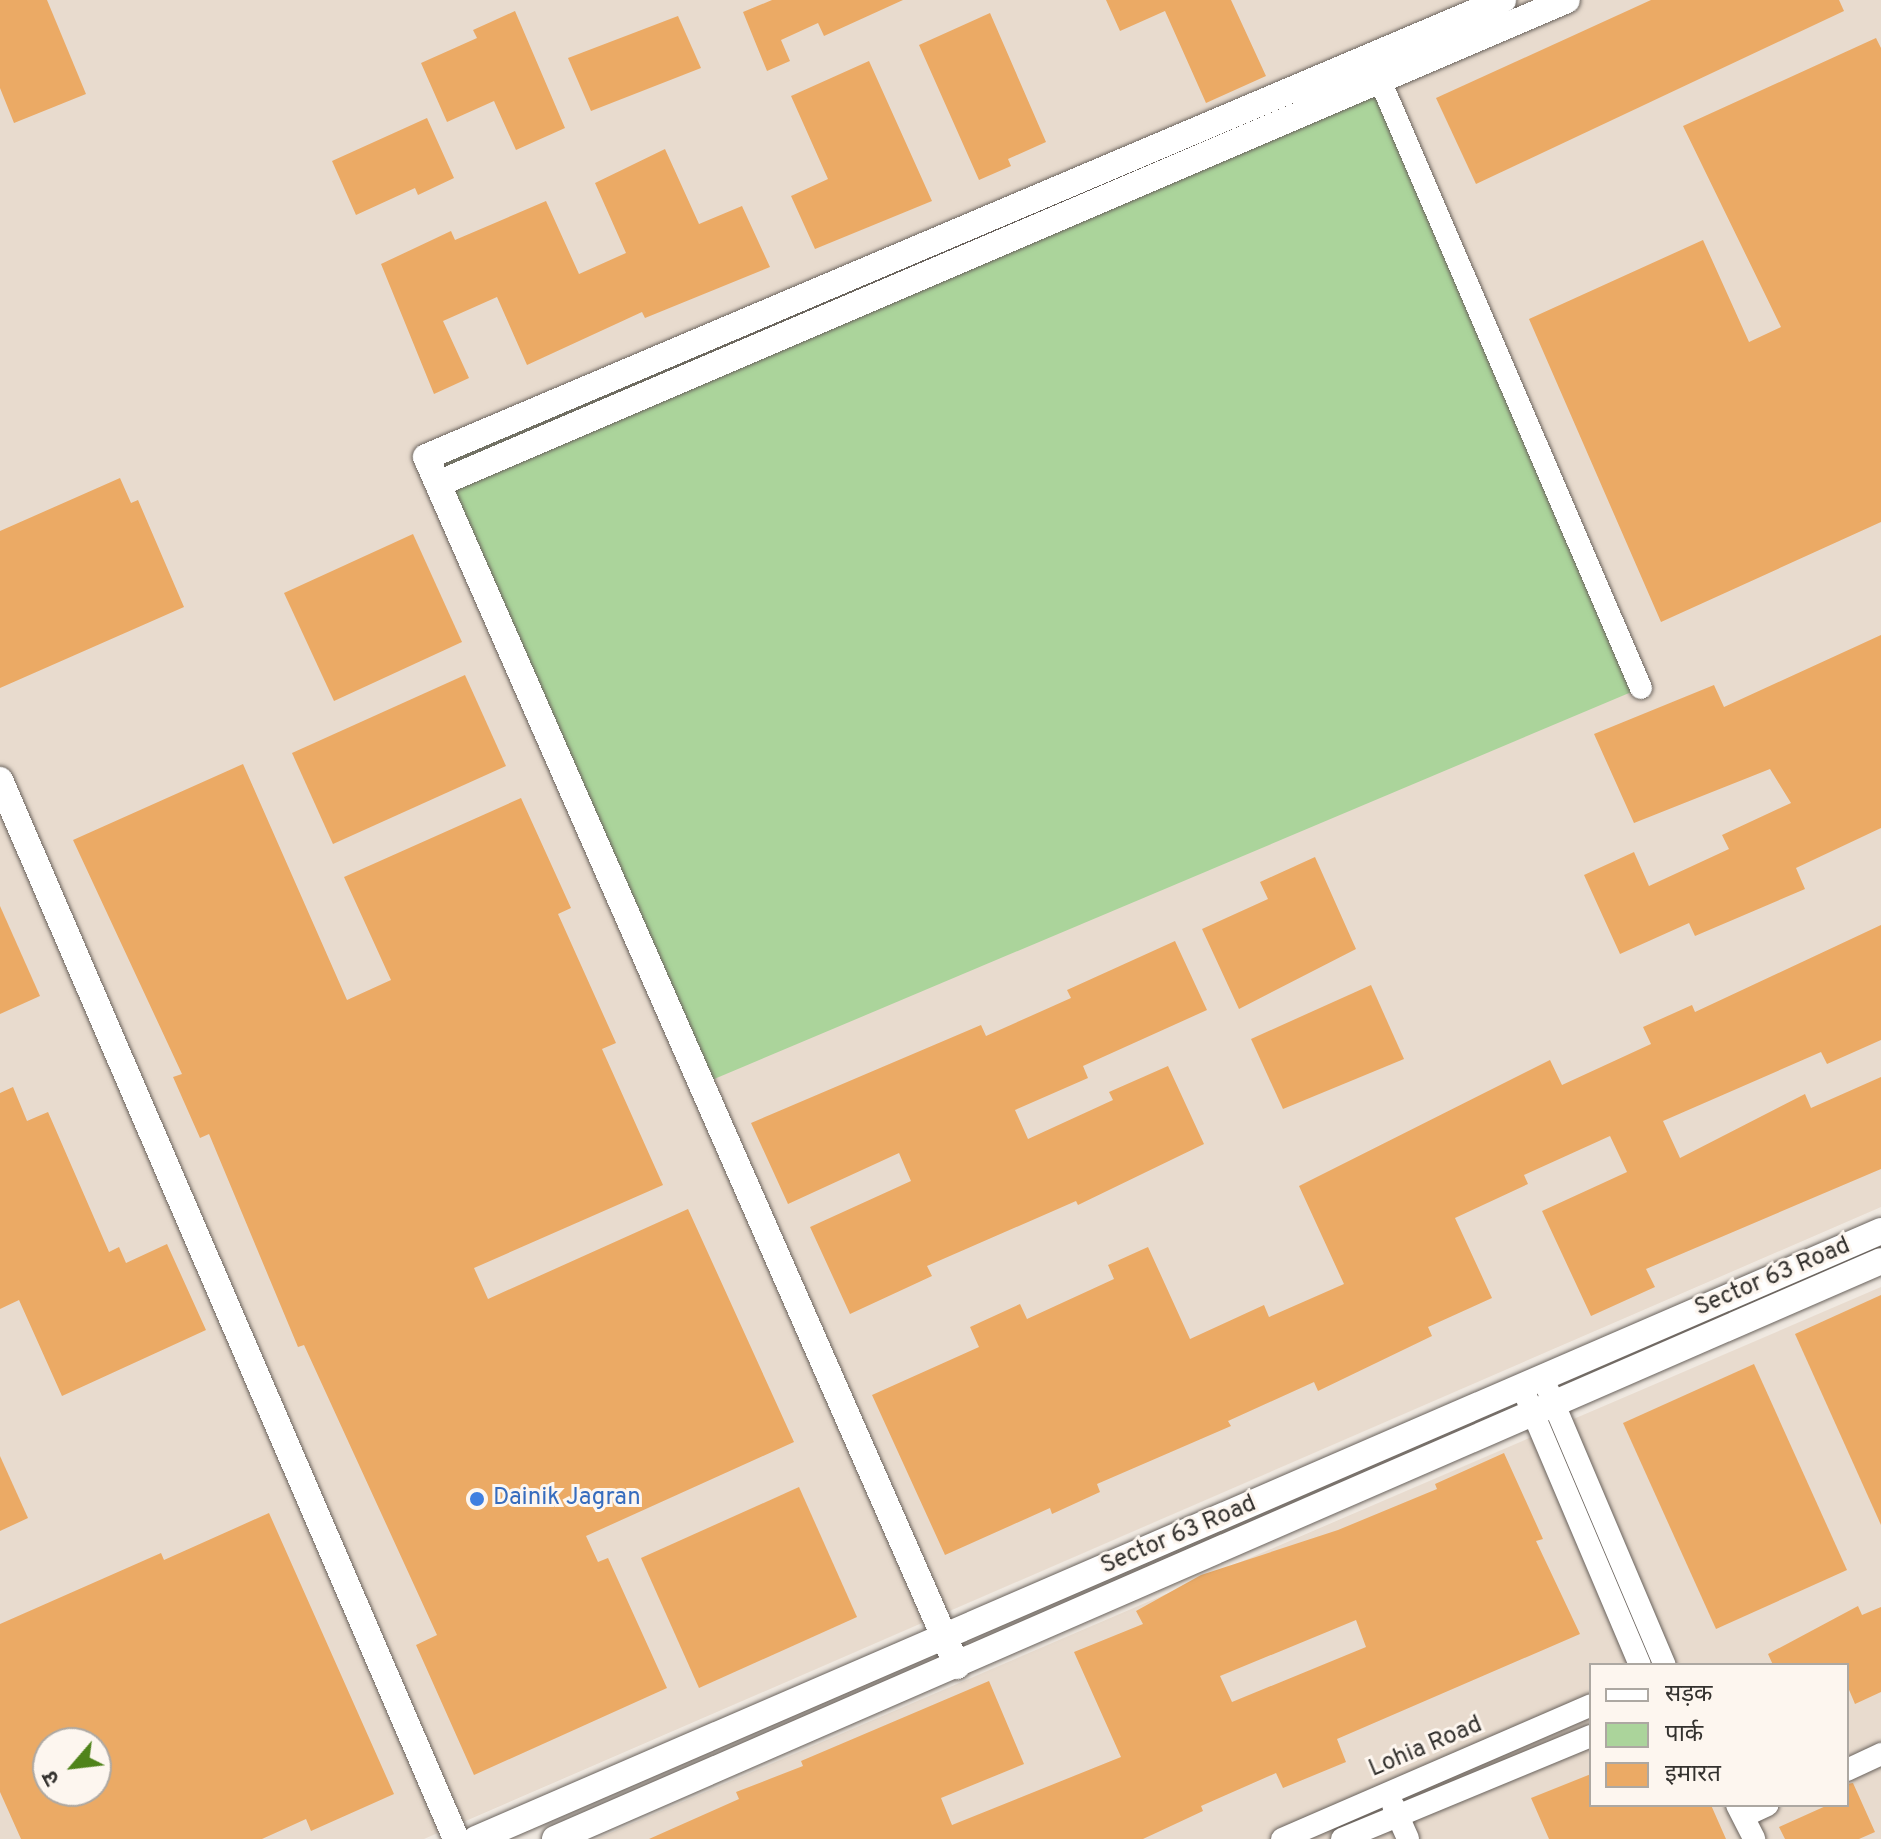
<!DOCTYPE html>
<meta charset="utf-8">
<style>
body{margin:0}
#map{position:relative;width:1881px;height:1839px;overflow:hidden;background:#f0e9e1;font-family:Overpass,"Noto Sans Devanagari",sans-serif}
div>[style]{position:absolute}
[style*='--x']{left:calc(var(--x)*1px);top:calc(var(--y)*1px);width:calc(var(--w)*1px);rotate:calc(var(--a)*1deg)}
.built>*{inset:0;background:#e8dbce}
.green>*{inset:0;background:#abd49b}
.building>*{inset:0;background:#ebaa65}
.roads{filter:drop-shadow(0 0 2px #69625c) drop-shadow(0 0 2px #69625c)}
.minor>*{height:22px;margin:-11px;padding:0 11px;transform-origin:11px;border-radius:11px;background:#fff}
.tertiary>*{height:26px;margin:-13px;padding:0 13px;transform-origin:13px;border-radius:13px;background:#fff}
.dots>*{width:22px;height:22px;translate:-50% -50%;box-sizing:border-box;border:4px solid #fdf6ef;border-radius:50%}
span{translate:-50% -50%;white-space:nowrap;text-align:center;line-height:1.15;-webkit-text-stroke:6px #fdf6ef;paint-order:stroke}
.street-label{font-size:24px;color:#34322f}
.shop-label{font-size:24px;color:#366cbe}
.left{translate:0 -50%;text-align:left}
.legend{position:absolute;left:1589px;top:1663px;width:260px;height:144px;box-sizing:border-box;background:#fdf6ef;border:2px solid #ada8a2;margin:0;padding:10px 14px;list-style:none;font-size:24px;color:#34322f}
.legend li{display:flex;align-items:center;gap:16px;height:40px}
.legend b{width:40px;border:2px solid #ada8a2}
.north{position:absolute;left:32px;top:1727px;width:80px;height:80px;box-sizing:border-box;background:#fdf6ef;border:2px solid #ada8a2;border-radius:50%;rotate:242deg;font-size:22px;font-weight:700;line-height:32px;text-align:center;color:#34322f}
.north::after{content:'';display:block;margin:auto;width:28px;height:36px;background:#4f831a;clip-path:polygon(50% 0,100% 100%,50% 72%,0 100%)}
</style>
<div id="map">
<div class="built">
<div style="clip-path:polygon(evenodd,0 0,1881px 0,1881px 1207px,424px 1839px,0 1839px,0 0,48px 1743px,96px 1743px,96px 1791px,48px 1791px,48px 1743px)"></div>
<div style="clip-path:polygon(evenodd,1881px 1287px,1881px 1839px,596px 1839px,1881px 1287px,1591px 1665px,1847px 1665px,1847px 1805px,1591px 1805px,1591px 1665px)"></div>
</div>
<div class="green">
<div style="clip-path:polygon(1380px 80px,1641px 688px,700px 1085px,426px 457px)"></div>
</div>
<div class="building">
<div style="clip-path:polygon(0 0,47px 0,86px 94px,14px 123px,0 88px)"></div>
<div style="clip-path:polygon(772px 0,903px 0,824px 36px,818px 23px,781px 40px,790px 61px,767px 71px,743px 12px)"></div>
<div style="clip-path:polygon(1106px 0,1231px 0,1266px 76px,1206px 103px,1165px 11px,1120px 31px)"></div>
<div style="clip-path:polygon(1651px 0,1839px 0,1844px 11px,1476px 184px,1436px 98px)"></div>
<div style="clip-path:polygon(515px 11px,565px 128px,516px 150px,494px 101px,447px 122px,421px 63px,477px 38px,473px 30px)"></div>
<div style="clip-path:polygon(990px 13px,1046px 142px,1008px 159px,1011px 166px,979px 180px,919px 45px)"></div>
<div style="clip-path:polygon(678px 16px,701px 68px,591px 111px,568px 58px)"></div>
<div style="clip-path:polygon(1876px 38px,1881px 48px,1881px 522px,1661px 622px,1529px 319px,1703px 240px,1749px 342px,1781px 327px,1683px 126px)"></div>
<div style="clip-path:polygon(869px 61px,932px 201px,815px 249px,791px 196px,828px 179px,791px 96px)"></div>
<div style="clip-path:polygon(427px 118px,454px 178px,418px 195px,415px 188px,356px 215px,332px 161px)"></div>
<div style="clip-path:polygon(665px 149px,699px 224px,742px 206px,770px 267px,645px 318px,642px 312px,527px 365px,497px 297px,443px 321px,469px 378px,434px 394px,381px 264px,451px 231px,455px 240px,546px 201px,579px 274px,626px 253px,595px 183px)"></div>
<div style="clip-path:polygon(120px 478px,131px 503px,138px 500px,184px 607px,0 688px,0 531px)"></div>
<div style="clip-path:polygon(413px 534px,462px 642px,334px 701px,284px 593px)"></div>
<div style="clip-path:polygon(1881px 635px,1881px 828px,1796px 868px,1805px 889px,1695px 936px,1689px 923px,1620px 954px,1584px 875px,1634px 852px,1649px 886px,1729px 849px,1722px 835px,1791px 803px,1770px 769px,1634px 823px,1594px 734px,1714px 685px,1724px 707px)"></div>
<div style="clip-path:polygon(465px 675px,506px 766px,333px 844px,292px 753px)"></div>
<div style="clip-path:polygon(243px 764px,347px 1000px,391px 980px,344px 877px,521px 798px,571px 908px,558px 914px,616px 1043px,602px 1049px,663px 1185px,474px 1268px,488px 1299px,688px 1209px,794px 1442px,586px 1536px,598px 1562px,608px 1558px,667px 1688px,474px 1775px,416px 1645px,437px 1635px,304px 1345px,298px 1347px,209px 1134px,200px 1138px,173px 1077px,182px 1074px,73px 840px)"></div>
<div style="clip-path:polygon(1315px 857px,1356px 949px,1239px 1009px,1202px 929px,1268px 899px,1260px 882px)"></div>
<div style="clip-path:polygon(0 906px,40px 996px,0 1014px)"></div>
<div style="clip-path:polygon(1881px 925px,1881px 1040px,1827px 1064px,1821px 1052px,1663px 1121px,1680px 1158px,1805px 1094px,1811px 1108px,1881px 1077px,1881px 1169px,1646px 1269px,1655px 1287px,1591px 1316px,1542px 1211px,1627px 1172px,1610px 1136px,1524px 1175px,1528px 1184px,1455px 1218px,1492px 1298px,1428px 1327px,1432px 1336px,1318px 1391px,1314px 1382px,1228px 1421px,1231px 1426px,1097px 1484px,1100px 1492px,1052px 1514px,1050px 1508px,945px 1555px,872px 1395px,979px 1347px,970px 1327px,1020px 1304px,1027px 1319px,1114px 1279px,1108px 1265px,1148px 1247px,1190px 1339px,1264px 1305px,1269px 1317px,1344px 1284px,1299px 1186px,1550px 1060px,1562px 1085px,1651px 1044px,1643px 1027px,1692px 1005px,1695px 1012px)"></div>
<div style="clip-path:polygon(1175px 941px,1207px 1010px,1083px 1066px,1088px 1078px,1015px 1110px,1028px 1139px,1113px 1100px,1109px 1092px,1168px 1066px,1204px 1144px,1078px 1205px,1076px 1201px,927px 1266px,932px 1276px,850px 1314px,810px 1227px,911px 1181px,899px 1153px,788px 1204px,751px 1123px,981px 1025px,986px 1036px,1071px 998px,1067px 990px)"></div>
<div style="clip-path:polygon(1371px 985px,1404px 1059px,1283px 1109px,1251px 1039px)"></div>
<div style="clip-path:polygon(13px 1087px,27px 1121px,48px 1112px,109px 1252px,119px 1247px,126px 1263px,167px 1244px,206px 1330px,62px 1396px,19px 1300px,0 1309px,0 1093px)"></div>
<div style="clip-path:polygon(1881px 1295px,1881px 1525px,1795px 1334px)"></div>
<div style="clip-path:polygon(1754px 1364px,1847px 1570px,1716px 1629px,1623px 1423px)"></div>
<div style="clip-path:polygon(evenodd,1504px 1453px,1543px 1539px,1536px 1541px,1580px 1634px,1337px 1739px,1346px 1762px,1283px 1788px,1276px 1773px,1201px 1806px,1203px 1811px,1143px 1839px,649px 1839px,739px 1799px,736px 1792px,803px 1766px,801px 1761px,989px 1681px,1024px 1764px,941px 1798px,952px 1825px,1121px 1757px,1074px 1652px,1143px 1624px,1136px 1611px,1201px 1575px,1338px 1530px,1437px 1489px,1435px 1484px,1504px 1453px,1356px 1620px,1366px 1647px,1232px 1702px,1220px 1676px,1356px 1620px)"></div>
<div style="clip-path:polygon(0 1456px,28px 1518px,0 1531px)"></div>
<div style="clip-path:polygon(799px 1487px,857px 1617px,699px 1688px,641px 1558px)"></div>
<div style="clip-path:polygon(evenodd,269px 1513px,394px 1794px,311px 1831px,306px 1819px,262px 1839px,21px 1839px,0 1792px,0 1624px,161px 1553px,164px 1560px,269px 1513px,48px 1743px,96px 1743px,96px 1791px,48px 1791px,48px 1743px)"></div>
<div style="clip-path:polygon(1858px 1606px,1862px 1615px,1881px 1607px,1881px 1692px,1855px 1704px,1847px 1685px,1847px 1665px,1773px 1665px,1768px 1654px)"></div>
<div style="clip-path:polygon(1591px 1774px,1591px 1805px,1711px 1805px,1726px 1839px,1549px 1839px,1531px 1798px)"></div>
<div style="clip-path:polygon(1853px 1783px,1875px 1832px,1859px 1839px,1785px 1839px,1779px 1827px,1828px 1805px,1847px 1805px,1847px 1784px)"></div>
</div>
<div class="roads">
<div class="minor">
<div style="--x:1373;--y:64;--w:679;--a:66.76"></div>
<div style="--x:1522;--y:1387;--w:302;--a:67"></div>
<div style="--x:1548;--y:1390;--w:299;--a:67"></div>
<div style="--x:1847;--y:1770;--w:38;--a:-25"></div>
<div style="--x:1393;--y:1805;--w:37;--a:66"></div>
<div style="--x:1737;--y:1805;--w:38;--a:63"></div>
<div style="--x:1744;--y:1816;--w:26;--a:-25"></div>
<div style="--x:1282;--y:1839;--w:337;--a:-23.4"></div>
<div style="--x:1342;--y:1839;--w:269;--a:-22.5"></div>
</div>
<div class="tertiary">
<div style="--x:438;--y:484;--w:1228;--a:-23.2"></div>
<div style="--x:0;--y:780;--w:1153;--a:66.7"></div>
<div style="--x:957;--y:1666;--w:1320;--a:-113.71"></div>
<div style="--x:426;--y:457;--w:1170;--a:-22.99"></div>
<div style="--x:476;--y:1839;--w:1531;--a:-23.4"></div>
<div style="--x:555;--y:1839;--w:1446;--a:-23.55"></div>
</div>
</div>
<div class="dots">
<div style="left:477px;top:1499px;background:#3f7fe0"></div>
</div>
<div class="street-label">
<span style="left:1773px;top:1278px;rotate:-23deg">Sector 63 Road</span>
<span style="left:1179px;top:1536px;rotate:-23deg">Sector 63 Road</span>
<span style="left:1426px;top:1748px;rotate:-23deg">Lohia Road</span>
</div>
<div class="shop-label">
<span class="left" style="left:493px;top:1499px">Dainik Jagran</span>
</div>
<ul class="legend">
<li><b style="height:10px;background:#fff"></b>सड़क</li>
<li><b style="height:22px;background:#abd49b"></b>पार्क</li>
<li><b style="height:22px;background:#ebaa65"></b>इमारत</li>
</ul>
<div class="north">उ</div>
</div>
